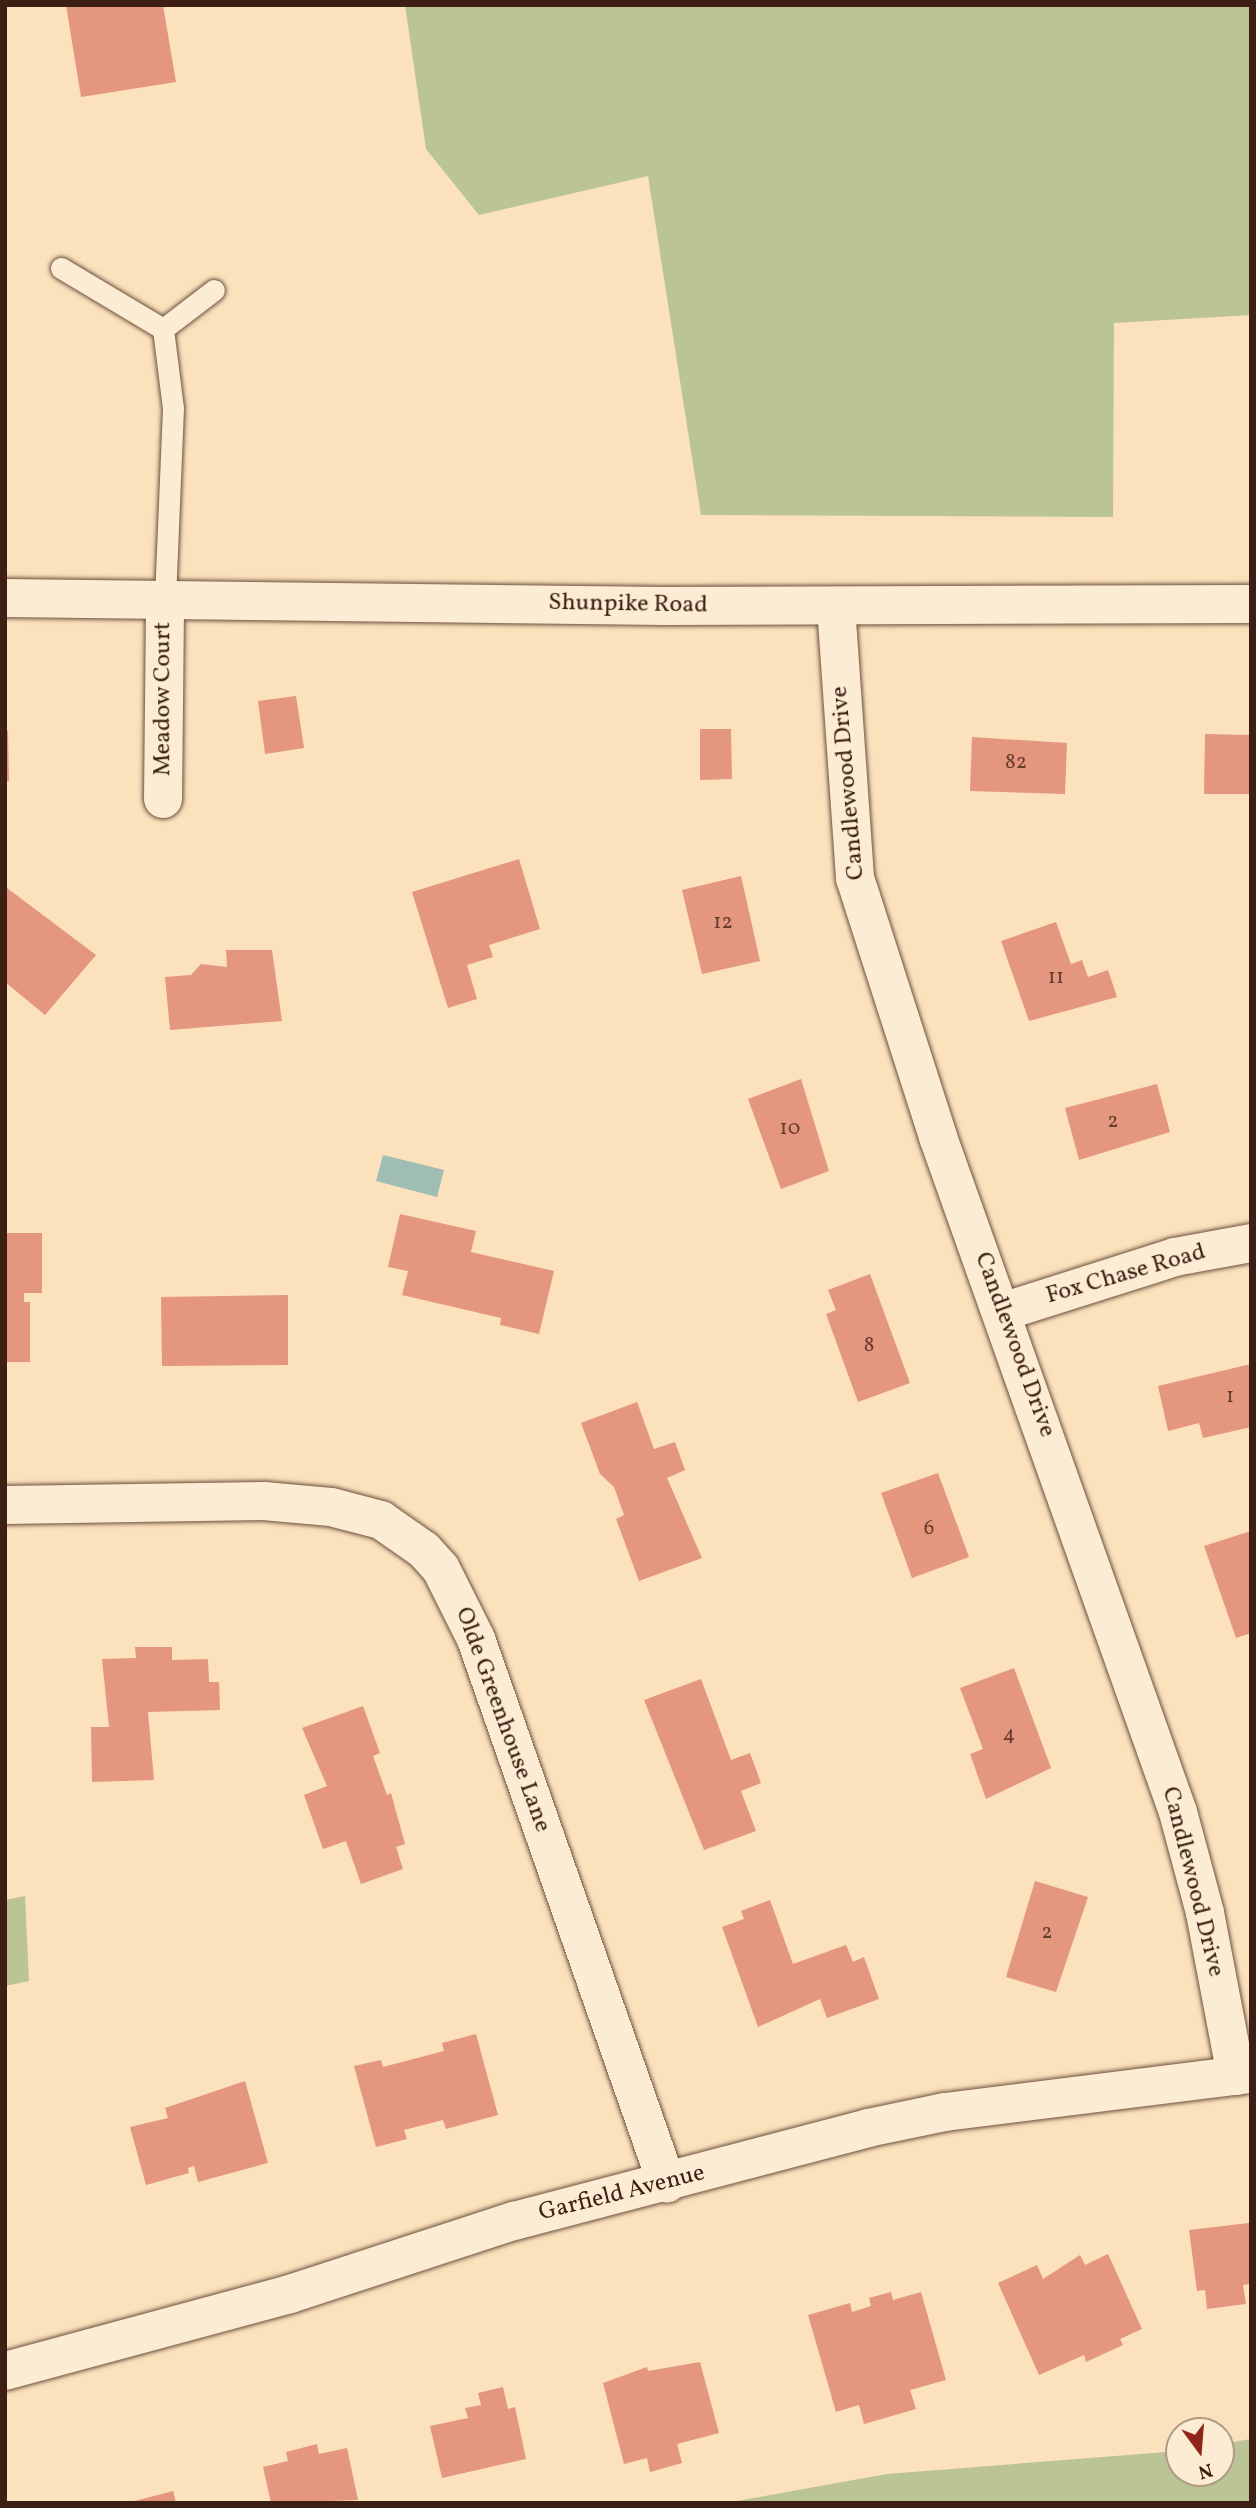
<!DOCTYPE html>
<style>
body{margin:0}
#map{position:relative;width:1256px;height:2508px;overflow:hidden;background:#fbe1bc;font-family:Vollkorn,serif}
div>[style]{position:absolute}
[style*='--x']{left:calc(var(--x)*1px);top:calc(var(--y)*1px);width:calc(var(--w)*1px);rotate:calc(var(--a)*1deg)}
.green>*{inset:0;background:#bac494}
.water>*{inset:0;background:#9fbcb5}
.building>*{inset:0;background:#e4967e}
.roads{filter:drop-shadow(0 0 2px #6c503e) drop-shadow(0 0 2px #6c503e)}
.lane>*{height:21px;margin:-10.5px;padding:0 10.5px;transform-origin:10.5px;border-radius:10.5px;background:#fcecd3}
.street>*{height:38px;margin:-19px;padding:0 19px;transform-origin:19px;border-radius:19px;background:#fcecd3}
.secondary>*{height:38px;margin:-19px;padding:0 19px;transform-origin:19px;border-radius:19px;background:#fcecd3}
span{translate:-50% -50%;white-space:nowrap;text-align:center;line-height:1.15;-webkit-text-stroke:5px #fcecd3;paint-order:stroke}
.number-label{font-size:21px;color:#673d2e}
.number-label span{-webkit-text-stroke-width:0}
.street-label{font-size:24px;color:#3d1f14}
.frame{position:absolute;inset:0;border:7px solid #3d1f14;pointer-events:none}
.north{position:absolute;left:1165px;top:2417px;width:70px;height:70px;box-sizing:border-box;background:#fcecd3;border:2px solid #b09a87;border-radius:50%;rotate:164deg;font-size:19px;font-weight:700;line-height:28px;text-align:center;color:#3d1f14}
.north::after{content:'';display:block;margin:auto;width:24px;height:32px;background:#8f2418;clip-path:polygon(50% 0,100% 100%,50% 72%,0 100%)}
</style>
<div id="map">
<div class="green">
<div style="clip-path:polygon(405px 5px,1251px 5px,1251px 315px,1114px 323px,1113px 517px,701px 515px,648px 176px,479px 215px,426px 149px)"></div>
<div style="clip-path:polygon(25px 1896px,29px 1981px,5px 1986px,5px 1900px)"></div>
<div style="clip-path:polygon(1251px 2439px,1251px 2503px,726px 2503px,887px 2474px,1179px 2451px,1179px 2473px,1221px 2473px,1221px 2444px)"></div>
</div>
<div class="water">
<div style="clip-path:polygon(383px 1155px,444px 1170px,437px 1197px,376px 1181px)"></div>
</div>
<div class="building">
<div style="clip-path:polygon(66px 5px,163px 5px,176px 82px,81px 97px)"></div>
<div style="clip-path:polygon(296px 696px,304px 748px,265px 754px,258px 701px)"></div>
<div style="clip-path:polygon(700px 729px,731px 729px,732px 779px,700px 780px)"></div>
<div style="clip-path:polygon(5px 731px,8px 731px,9px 781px,5px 781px)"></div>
<div style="clip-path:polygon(1205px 734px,1251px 735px,1251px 794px,1204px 794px)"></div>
<div style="clip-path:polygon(972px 737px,1067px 743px,1065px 794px,970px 791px)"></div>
<div style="clip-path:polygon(519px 859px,540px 929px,489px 945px,493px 957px,467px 965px,477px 999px,448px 1008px,412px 892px)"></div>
<div style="clip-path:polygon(741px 876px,760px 961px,702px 974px,682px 890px)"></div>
<div style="clip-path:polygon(7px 888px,96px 955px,45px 1015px,5px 982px)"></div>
<div style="clip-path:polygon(1056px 922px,1071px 964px,1082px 960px,1088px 977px,1108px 970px,1117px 997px,1029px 1021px,1001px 941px)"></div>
<div style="clip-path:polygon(226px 950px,272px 950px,282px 1021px,170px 1030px,165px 977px,191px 975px,201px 964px,227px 967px)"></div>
<div style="clip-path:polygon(801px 1079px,829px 1171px,781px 1189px,748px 1099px)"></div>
<div style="clip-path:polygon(1157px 1084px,1170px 1132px,1079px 1160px,1065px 1108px)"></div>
<div style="clip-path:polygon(400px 1214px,476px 1231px,471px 1252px,554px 1271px,539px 1334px,500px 1325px,501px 1318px,402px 1295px,408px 1271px,388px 1267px)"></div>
<div style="clip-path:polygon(5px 1233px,42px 1233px,42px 1293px,24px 1293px,24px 1302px,30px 1302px,30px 1362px,5px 1362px)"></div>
<div style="clip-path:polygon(870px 1274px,910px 1383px,858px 1402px,826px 1314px,836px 1310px,828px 1290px)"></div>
<div style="clip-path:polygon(288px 1295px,288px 1365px,162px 1366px,161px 1297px)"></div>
<div style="clip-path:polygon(1251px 1364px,1251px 1427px,1203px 1438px,1199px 1423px,1168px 1431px,1158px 1386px)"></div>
<div style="clip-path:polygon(637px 1402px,654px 1449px,675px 1442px,685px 1470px,667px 1478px,702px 1558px,639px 1581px,616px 1519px,624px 1515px,614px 1487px,600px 1474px,581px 1423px)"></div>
<div style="clip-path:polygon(938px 1473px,969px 1557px,912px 1578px,881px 1493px)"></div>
<div style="clip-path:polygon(1251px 1531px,1251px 1633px,1236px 1638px,1204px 1546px)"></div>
<div style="clip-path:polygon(135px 1647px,172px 1647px,172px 1660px,208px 1659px,209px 1682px,219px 1682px,220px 1710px,148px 1712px,154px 1780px,92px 1782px,91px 1727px,109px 1727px,102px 1659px,136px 1658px)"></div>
<div style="clip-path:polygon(1014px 1668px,1051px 1768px,986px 1799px,970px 1754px,983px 1749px,960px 1688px)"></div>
<div style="clip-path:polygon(701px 1679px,731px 1760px,750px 1753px,761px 1783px,741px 1791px,756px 1831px,704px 1850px,644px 1700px)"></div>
<div style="clip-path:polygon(363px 1706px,380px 1753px,373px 1756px,387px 1795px,391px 1793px,405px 1844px,396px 1847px,403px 1869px,361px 1884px,346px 1841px,323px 1849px,304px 1795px,327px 1786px,302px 1728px)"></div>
<div style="clip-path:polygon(1035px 1881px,1088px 1897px,1056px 1992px,1006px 1977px)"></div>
<div style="clip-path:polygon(770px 1900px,793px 1964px,846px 1945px,853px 1962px,864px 1957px,879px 1999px,827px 2018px,820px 1999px,758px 2027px,722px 1927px,744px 1919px,741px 1911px)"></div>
<div style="clip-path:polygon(476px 2034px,498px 2115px,446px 2129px,443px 2120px,404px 2130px,407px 2139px,376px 2147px,354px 2066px,381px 2060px,383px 2067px,444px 2051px,442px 2043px)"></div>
<div style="clip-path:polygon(245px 2081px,268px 2163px,198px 2182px,194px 2166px,188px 2168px,189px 2173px,146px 2185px,130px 2127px,168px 2118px,165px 2108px)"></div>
<div style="clip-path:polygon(1249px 2223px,1251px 2284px,1243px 2285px,1246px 2304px,1207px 2309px,1205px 2290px,1197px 2291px,1189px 2230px)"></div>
<div style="clip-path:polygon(1108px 2254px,1142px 2329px,1120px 2339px,1123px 2345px,1086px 2362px,1084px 2355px,1039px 2375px,998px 2283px,1037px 2265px,1043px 2279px,1080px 2255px,1085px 2265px)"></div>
<div style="clip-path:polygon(891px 2292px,893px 2300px,921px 2292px,946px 2380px,910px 2390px,916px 2409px,864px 2424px,859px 2405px,836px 2412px,808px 2315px,850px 2303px,852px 2312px,871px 2306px,869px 2298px)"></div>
<div style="clip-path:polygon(700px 2362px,719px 2433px,677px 2444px,682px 2463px,650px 2472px,647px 2458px,624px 2464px,603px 2383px,647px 2367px,648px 2371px)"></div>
<div style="clip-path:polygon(503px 2387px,508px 2409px,515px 2407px,526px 2459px,442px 2478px,430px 2426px,468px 2418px,465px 2408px,481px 2405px,478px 2393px)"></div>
<div style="clip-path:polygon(317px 2444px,319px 2454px,347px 2448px,358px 2500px,271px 2503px,263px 2467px,288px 2461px,286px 2452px)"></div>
<div style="clip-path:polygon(173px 2491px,176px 2503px,131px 2503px,131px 2502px)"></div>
</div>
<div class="roads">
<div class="lane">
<div style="--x:61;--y:268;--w:119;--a:30.9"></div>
<div style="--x:163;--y:329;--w:80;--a:82.8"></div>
<div style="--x:173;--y:408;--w:190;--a:92.4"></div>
<div style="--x:163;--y:329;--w:64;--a:-37.4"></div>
</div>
<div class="street">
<div style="--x:836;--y:606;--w:273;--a:86"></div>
<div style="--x:855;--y:878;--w:272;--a:72.2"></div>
<div style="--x:938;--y:1137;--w:716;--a:70.43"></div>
<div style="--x:1178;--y:1812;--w:105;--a:75"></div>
<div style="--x:1205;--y:1913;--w:166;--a:79.2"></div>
<div style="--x:163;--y:799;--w:201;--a:-89.4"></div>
<div style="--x:1002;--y:1312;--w:182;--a:-17.6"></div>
<div style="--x:1175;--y:1257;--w:77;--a:-10.4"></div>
<div style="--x:5;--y:1505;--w:259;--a:-0.9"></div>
<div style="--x:264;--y:1501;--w:67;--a:5.1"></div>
<div style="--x:331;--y:1507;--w:52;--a:14.6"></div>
<div style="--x:381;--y:1520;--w:52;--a:34.9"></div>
<div style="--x:424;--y:1550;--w:25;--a:48"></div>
<div style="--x:441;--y:1569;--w:78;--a:63.4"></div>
<div style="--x:476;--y:1639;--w:577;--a:70.69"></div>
<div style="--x:5;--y:2371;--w:295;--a:-15.1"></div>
<div style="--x:290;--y:2294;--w:236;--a:-18.1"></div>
<div style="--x:514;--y:2221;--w:366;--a:-14.7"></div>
<div style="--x:868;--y:2128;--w:79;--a:-11.7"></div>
<div style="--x:945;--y:2112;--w:308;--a:-7.1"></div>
</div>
<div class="secondary">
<div style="--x:5;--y:598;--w:660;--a:0.69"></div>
<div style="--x:665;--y:606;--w:586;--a:-0.2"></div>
</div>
</div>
<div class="number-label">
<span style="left:1016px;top:763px">82</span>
<span style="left:723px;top:923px">12</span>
<span style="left:1056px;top:978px">11</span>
<span style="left:1113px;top:1122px">2</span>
<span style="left:790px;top:1129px">10</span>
<span style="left:869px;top:1346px">8</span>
<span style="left:1230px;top:1397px">1</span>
<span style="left:929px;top:1529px">6</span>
<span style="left:1009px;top:1735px">4</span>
<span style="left:1047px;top:1933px">2</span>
</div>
<div class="street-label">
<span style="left:628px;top:605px;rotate:1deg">Shunpike Road</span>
<span style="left:164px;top:699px;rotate:-90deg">Meadow Court</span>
<span style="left:849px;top:783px;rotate:-95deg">Candlewood Drive</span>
<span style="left:1126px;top:1275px;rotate:-16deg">Fox Chase Road</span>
<span style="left:1014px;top:1345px;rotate:70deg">Candlewood Drive</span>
<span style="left:502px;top:1720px;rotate:70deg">Olde Greenhouse Lane</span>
<span style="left:1192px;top:1882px;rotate:76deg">Candlewood Drive</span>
<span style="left:622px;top:2194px;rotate:-14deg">Garfield Avenue</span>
</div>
<div class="frame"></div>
<div class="north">N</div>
</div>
